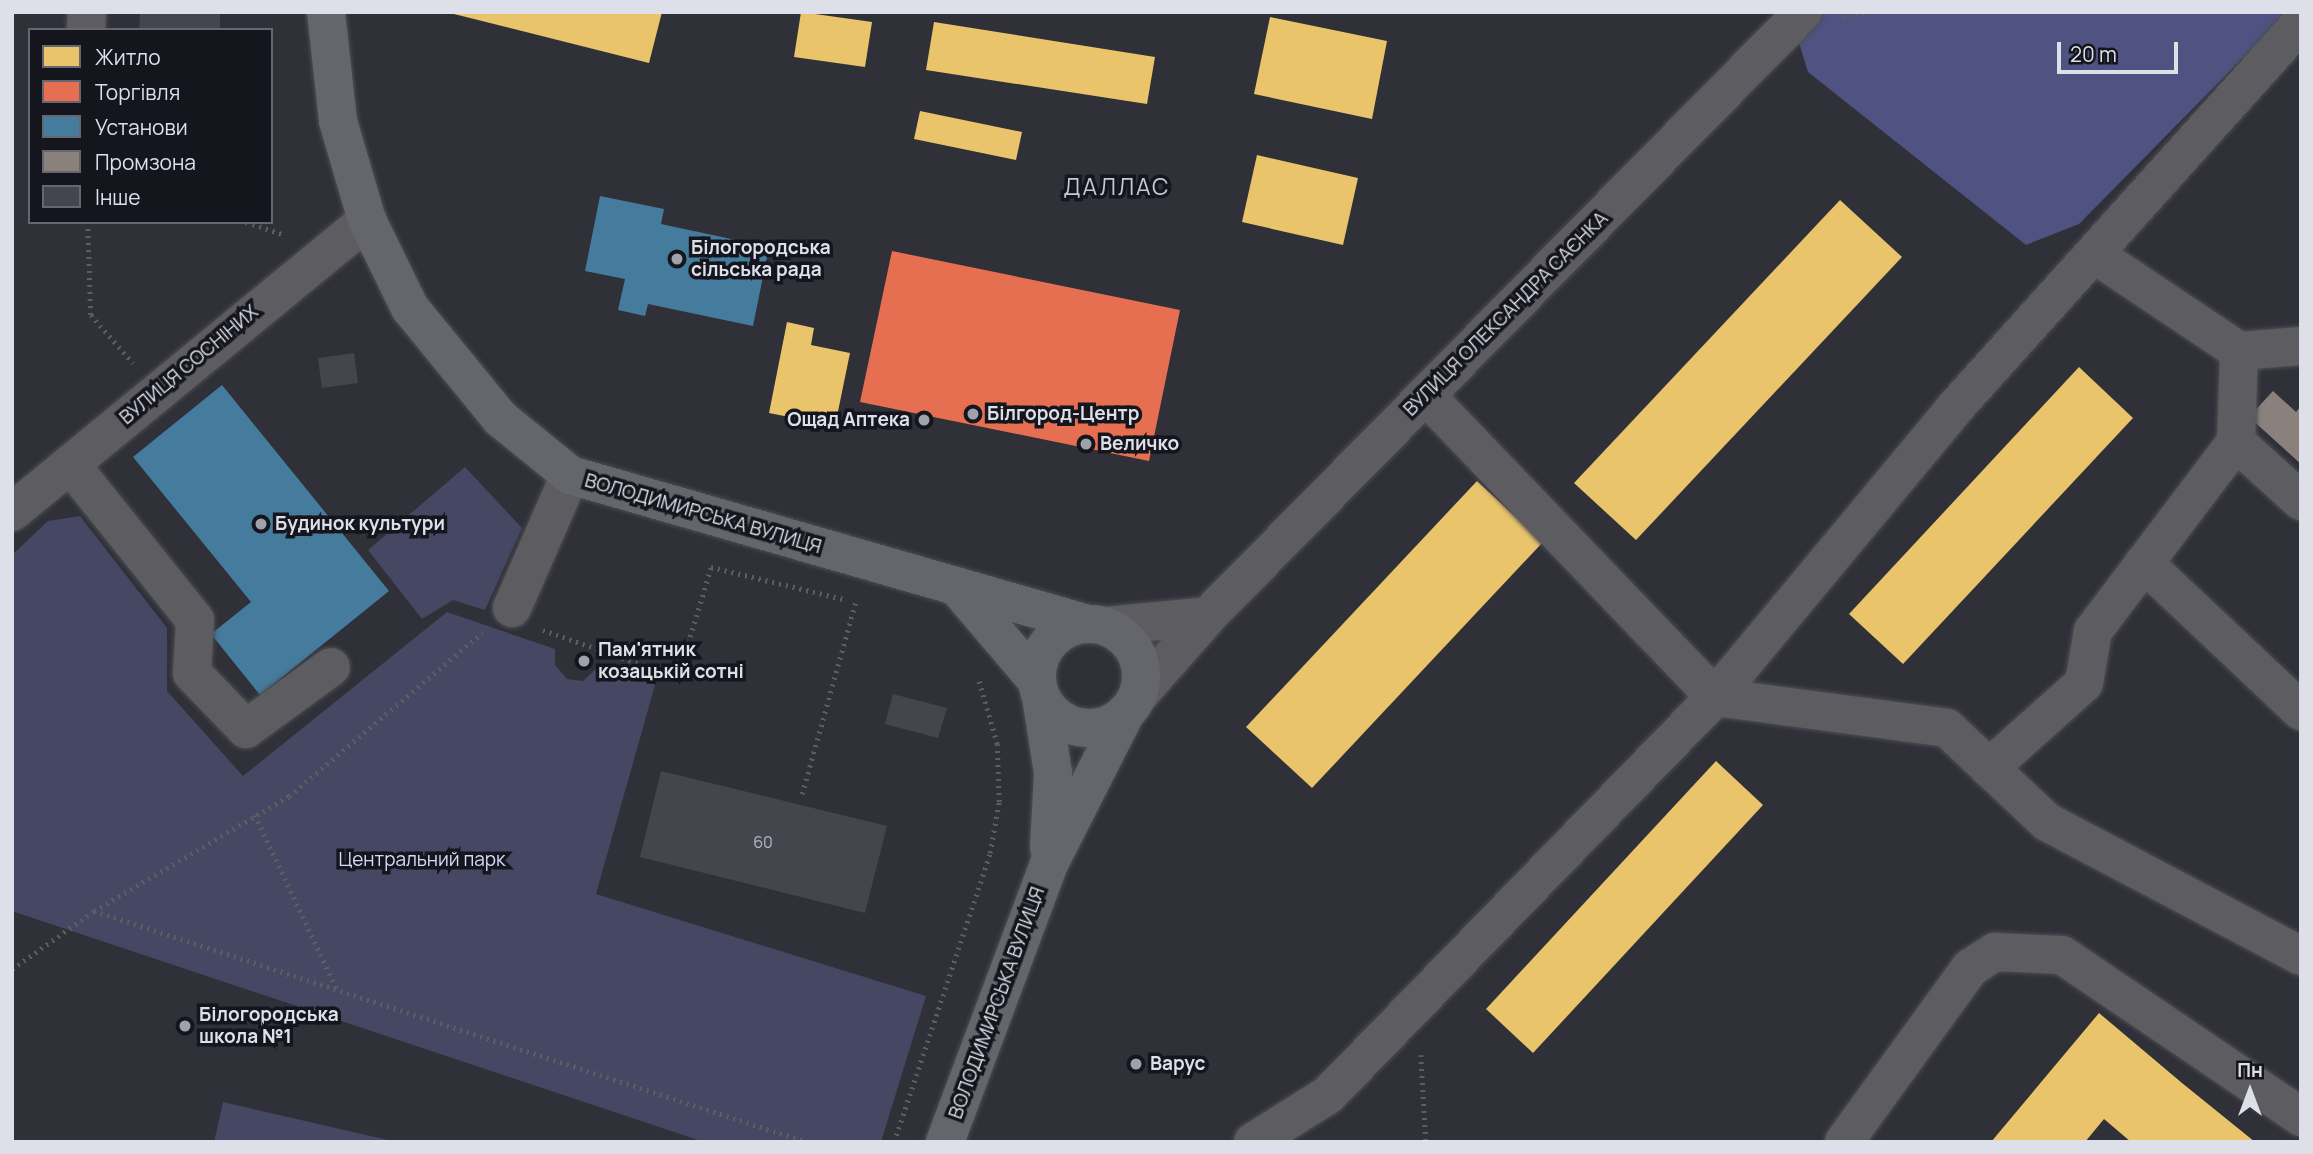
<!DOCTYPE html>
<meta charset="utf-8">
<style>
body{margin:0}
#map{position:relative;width:2313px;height:1154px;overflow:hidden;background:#2f3038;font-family:Manrope,sans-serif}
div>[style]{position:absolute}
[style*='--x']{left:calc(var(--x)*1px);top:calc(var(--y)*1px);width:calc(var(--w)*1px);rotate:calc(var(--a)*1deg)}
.green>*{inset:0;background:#454763}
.forest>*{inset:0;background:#505382}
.homes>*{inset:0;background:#e9c46a}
.shops>*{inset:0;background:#e76f51}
.public>*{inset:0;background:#457b9d}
.industry>*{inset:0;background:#8a817c}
.building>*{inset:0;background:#45464d}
.path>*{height:4.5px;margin-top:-2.25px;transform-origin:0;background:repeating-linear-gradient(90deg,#5e5e62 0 2px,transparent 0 7px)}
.roads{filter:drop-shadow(0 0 2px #4c4d53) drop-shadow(0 0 2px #4c4d53)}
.minor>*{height:38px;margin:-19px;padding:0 19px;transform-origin:19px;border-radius:19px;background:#5d5d61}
.major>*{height:38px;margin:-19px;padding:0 19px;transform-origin:19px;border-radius:19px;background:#65666b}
.major>.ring{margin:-19px;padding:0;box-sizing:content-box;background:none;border:38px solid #65666b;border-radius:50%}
.dots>*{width:19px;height:19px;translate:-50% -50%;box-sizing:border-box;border:4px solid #15161d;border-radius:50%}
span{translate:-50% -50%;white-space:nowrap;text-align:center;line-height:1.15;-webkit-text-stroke:7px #15161d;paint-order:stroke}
.number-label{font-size:16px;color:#b7b9c2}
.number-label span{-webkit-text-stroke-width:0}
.poi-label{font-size:19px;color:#dddfe9;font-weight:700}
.left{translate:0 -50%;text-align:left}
.right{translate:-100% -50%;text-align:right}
.street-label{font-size:19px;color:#dddfe9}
.park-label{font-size:19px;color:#d5d9fa}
.quarter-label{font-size:23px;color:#c5c8dc;letter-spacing:2px}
.frame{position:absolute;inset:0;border:14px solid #dddfe9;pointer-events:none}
.legend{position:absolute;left:28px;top:28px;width:245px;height:196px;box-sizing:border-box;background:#15161d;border:2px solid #65666f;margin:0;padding:9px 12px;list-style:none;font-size:21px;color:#dddfe9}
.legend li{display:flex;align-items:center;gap:14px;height:35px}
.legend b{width:35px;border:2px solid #65666f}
.north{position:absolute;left:2215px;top:1056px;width:70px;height:70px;-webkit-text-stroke:5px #15161d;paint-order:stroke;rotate:0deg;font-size:19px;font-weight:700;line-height:28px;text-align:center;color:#dddfe9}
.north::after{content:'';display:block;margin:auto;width:24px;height:32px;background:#dddfe9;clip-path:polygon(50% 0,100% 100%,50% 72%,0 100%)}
.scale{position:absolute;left:2057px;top:42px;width:121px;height:32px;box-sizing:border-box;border:4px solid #dddfe9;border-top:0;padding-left:9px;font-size:21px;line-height:24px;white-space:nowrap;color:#dddfe9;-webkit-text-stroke:5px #15161d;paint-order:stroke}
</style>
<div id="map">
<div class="green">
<div style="clip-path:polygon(465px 467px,522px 528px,485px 610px,453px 600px,422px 619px,368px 550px)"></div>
<div style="clip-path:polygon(80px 516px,167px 628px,167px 691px,243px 776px,447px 612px,555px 649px,555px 665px,567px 679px,583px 681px,600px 665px,655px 685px,596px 894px,926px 996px,881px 1142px,704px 1142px,12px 911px,12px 555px,48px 521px)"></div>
<div style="clip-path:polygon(223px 1102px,397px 1142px,214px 1142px)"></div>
</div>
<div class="forest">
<div style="clip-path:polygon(1810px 12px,2288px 12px,2079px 224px,2026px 245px,1808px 72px,1794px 27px)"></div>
</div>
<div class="homes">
<div style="clip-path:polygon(446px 12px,662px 12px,649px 63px)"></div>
<div style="clip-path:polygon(801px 12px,872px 22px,865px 67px,794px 57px)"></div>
<div style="clip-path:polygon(1270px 17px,1387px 41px,1372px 119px,1254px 94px)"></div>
<div style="clip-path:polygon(934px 22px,1155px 57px,1147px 104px,926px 70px)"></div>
<div style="clip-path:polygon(920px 111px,1022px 132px,1016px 160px,914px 139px)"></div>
<div style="clip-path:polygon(1257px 155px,1358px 178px,1343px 245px,1242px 222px)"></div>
<div style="clip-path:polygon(1840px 200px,1902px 257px,1636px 540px,1574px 483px)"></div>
<div style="clip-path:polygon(787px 322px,814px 328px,811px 345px,850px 353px,835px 426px,769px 413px)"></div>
<div style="clip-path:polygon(2079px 367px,2133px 418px,1903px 664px,1849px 614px)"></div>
<div style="clip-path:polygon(1477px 481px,1543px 542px,1312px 788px,1246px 727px)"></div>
<div style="clip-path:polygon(1716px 761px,1763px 805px,1533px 1053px,1486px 1009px)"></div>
<div style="clip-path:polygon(2099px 1013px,2182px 1083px,2255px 1142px,2131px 1142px,2104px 1119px,2085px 1142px,1991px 1142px)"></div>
</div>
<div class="shops">
<div style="clip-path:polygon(892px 251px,1180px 310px,1149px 461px,860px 402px)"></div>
</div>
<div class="public">
<div style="clip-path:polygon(600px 196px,664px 209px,661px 224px,769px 247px,753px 326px,648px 304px,645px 316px,618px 310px,625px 279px,585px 271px)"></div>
<div style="clip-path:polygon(222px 385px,389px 591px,260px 695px,211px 634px,251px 602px,133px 457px)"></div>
</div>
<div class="industry">
<div style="clip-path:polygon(2273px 391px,2296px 412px,2301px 406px,2301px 464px,2249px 417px)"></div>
</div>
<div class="building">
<div style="clip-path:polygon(140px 12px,220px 12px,220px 30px,139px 30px)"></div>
<div style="clip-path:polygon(354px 353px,358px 383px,322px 388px,318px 358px)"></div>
<div style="clip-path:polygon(893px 694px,947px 708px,938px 738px,885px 724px)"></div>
<div style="clip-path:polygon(661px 771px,887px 826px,865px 913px,640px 857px)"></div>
</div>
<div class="path">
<div style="--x:1842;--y:16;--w:27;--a:-8"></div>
<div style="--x:88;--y:222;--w:93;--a:88.2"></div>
<div style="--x:91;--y:315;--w:64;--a:48.8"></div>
<div style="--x:246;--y:222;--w:41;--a:18.4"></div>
<div style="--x:543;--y:630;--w:143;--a:19.2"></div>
<div style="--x:678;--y:677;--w:115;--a:-73.3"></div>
<div style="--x:711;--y:567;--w:136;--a:13.6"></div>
<div style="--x:802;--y:794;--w:200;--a:-74.4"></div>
<div style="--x:255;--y:815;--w:192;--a:64.8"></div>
<div style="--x:94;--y:911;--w:749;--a:17.95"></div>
<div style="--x:12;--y:969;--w:100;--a:-35.3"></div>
<div style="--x:94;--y:911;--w:226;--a:-30.5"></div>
<div style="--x:289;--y:796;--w:253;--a:-40.2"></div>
<div style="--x:1421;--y:1055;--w:87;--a:86.7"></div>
<div style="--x:894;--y:1142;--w:305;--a:-71.6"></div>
<div style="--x:990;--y:853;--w:52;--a:-80"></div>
<div style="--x:999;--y:802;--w:58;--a:-92"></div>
<div style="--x:997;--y:744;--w:69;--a:-106.1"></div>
</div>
<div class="roads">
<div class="minor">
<div style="--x:86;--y:30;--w:18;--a:-87"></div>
<div style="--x:2094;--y:254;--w:174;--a:33.8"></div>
<div style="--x:2239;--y:351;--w:62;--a:-4.6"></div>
<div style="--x:2236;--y:442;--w:88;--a:42.2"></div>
<div style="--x:70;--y:464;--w:200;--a:51.3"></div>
<div style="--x:195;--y:620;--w:53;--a:93.2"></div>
<div style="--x:192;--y:673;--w:78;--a:46"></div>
<div style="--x:246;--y:729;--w:105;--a:-36.1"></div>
<div style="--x:12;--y:512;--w:460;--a:-39.4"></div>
<div style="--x:2144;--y:563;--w:216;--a:43.3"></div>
<div style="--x:512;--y:608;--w:145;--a:-66.4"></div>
<div style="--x:1106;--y:626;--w:102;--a:-5.6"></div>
<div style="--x:1715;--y:697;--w:373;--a:-50.3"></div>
<div style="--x:1953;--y:410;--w:520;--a:-48.04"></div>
<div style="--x:1715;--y:697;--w:234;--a:7.6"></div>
<div style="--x:1947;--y:728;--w:137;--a:43.2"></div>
<div style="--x:2047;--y:822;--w:287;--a:27.8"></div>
<div style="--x:1136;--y:698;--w:109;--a:-48.7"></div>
<div style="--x:1208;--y:616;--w:848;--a:-45.43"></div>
<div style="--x:1989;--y:768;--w:127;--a:-41.8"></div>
<div style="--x:2084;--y:683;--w:53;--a:-80.2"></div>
<div style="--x:2093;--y:631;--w:237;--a:-52.9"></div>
<div style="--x:2236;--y:442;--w:91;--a:-88.1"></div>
<div style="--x:1253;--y:1142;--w:89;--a:-32.1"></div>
<div style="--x:1328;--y:1095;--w:555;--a:-45.8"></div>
<div style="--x:1715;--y:697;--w:417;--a:-133.8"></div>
<div style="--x:1844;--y:1142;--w:215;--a:-54.1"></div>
<div style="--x:1970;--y:968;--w:30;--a:-33"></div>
<div style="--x:1995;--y:952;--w:67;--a:2.6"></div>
<div style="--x:2062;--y:955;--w:289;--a:34.1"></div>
</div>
<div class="major">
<div style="--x:326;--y:12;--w:110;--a:83.7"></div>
<div style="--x:338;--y:121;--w:103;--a:73.7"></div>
<div style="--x:367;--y:220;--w:98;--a:64"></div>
<div style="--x:410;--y:308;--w:144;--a:50.7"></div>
<div style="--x:501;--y:419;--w:89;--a:39.1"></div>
<div style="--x:570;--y:475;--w:539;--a:16.05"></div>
<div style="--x:956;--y:586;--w:125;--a:49.5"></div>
<div class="ring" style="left:1037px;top:624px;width:66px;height:66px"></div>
<div style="--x:1041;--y:697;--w:77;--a:81"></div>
<div style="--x:1053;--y:773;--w:75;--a:93.1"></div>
<div style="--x:945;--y:1142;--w:297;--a:-69.5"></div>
<div style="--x:1049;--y:864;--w:170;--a:-63.1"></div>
</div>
</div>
<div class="dots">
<div style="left:677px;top:259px;background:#a0a2ab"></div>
<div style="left:973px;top:414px;background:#a0a2ab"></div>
<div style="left:924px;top:420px;background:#a0a2ab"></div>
<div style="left:1086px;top:444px;background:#a0a2ab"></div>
<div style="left:261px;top:524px;background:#a0a2ab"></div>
<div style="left:584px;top:661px;background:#a0a2ab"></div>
<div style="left:185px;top:1026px;background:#a0a2ab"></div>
<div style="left:1136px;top:1064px;background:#a0a2ab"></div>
</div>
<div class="number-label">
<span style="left:763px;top:842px">60</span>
</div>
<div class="poi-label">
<span class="left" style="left:691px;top:259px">Білогородська<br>сільська рада</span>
<span class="left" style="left:987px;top:414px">Білгород-Центр</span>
<span class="right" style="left:910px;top:420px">Ощад Аптека</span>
<span class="left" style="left:1100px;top:444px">Величко</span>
<span class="left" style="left:275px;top:524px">Будинок культури</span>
<span class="left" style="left:598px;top:661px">Пам'ятник<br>козацькій сотні</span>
<span class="left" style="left:199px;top:1026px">Білогородська<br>школа №1</span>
<span class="left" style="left:1150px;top:1064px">Варус</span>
</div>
<div class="street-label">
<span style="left:1506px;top:314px;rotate:-45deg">ВУЛИЦЯ ОЛЕКСАНДРА САЄНКА</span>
<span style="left:189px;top:365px;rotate:-40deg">ВУЛИЦЯ СОСНІНИХ</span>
<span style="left:703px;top:514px;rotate:16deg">ВОЛОДИМИРСЬКА ВУЛИЦЯ</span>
<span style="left:997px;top:1003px;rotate:-70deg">ВОЛОДИМИРСЬКА ВУЛИЦЯ</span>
</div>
<div class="park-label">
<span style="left:422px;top:860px">Центральний парк</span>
</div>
<div class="quarter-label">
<span style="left:1117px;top:186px">ДАЛЛАС</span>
</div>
<div class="frame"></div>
<ul class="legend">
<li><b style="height:19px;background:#e9c46a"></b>Житло</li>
<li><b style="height:19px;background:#e76f51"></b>Торгівля</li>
<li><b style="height:19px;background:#457b9d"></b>Установи</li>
<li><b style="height:19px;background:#8a817c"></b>Промзона</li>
<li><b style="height:19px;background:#45464d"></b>Інше</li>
</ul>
<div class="north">Пн</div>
<div class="scale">20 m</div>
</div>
